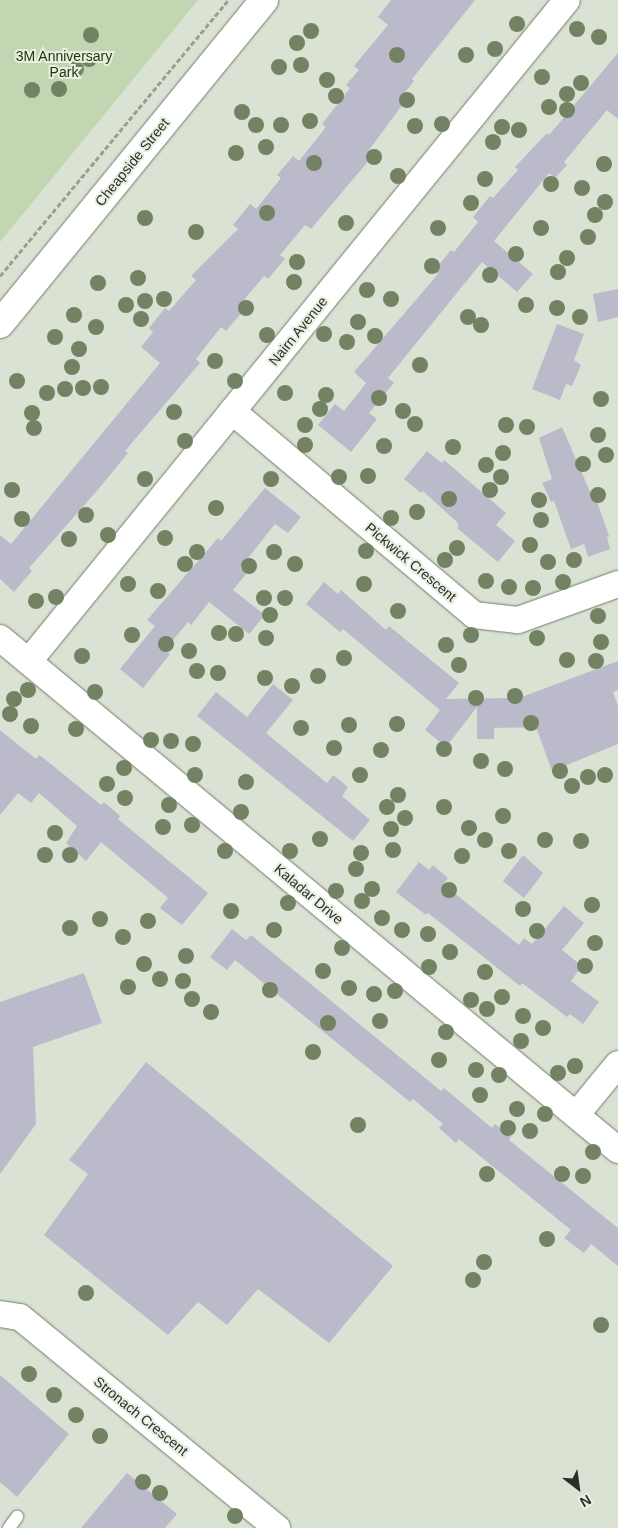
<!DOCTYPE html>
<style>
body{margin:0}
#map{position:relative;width:618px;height:1528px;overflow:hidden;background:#dae3d3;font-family:Helvetica,sans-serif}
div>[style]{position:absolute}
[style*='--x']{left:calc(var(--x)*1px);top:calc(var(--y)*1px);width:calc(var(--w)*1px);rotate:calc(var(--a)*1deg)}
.green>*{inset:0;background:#c1d6b1}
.building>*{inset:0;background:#bbbaca}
.path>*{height:3px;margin-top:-1.5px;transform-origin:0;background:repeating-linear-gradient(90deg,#979e92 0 5px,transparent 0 7.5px)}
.roads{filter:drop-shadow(0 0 1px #727b6d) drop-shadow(0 0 1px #727b6d)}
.service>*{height:12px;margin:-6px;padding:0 6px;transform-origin:6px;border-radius:6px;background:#fff}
.minor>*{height:26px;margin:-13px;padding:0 13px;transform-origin:13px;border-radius:13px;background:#fff}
.tertiary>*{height:28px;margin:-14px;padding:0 14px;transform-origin:14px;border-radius:14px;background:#fff}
.trees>*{width:16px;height:16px;margin:-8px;border-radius:50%;background:#728263}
span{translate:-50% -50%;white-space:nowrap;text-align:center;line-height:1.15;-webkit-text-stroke:4px #e7f0e0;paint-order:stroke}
.park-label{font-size:14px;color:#1d3208}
.street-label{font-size:14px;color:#2a2e28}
.north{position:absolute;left:553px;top:1463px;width:50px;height:50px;-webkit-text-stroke:4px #e7f0e0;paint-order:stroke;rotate:150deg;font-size:14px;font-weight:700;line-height:20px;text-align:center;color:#2a2e28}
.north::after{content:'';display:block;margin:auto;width:18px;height:22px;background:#2a2e28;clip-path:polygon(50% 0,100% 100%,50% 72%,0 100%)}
</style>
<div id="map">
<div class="green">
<div style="clip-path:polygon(0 0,198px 0,0 242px)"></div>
</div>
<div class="building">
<div style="clip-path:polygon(391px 0,475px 0,412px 79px,414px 81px,401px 97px,406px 100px,366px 154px,371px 158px,311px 229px,305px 225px,280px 255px,285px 259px,268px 279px,264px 276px,238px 307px,242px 312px,226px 331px,221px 327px,196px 359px,200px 363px,125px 451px,128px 453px,101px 486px,29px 568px,32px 571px,14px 592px,0 579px,0 535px,11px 544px,160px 363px,141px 347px,153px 332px,149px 328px,165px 308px,169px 311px,196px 280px,191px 276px,238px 229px,233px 225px,250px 204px,256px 209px,281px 178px,277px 175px,293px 156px,299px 161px,326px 127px,322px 124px,350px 88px,346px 85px,359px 70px,354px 66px,388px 25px,378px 17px)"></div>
<div style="clip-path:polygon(618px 53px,618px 119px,607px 110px,564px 162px,567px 165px,555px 178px,549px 173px,494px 241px,533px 274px,517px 292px,482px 262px,388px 378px,394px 383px,369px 413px,377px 419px,351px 452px,318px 425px,335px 404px,344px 411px,366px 383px,354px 372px,438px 274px,434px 271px,451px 250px,454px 252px,478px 222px,473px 217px,490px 196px,493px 198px,518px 170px,515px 167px,547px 133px,549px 135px)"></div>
<div style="clip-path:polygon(618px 289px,618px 317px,598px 322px,593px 294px)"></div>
<div style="clip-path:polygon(557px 324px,584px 334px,574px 360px,581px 365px,572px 386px,566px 384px,560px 400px,532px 389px)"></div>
<div style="clip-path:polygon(562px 427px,591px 494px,594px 493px,609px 536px,607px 537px,610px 549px,588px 557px,584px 544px,571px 549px,554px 501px,551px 502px,542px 483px,552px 479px,539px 438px)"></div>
<div style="clip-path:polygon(427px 451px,442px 463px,444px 460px,506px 513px,496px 525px,515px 541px,498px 562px,458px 529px,458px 523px,423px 491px,421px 493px,404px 479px)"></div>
<div style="clip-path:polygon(265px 488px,301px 517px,288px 533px,275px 524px,240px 568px,246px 574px,233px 590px,265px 615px,249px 634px,209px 602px,191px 625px,188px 622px,165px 650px,170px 654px,143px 688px,120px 669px,155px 626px,147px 620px,218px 538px,221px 541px)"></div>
<div style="clip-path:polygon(324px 582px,338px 594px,341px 590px,386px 630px,389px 626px,459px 683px,446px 699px,519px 698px,618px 661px,618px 690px,613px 692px,618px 706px,618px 744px,552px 771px,536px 727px,494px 728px,494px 739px,477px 739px,477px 707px,446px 747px,425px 730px,440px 710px,343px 629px,340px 632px,306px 604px)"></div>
<div style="clip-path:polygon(273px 684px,293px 700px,266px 733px,327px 783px,333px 775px,348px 787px,342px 796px,370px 820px,353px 841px,197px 716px,216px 692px,247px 717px)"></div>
<div style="clip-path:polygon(0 730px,36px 759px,39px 755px,46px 760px,101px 805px,104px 802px,120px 816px,118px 819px,208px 893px,182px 925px,160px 908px,168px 898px,101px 842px,86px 861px,66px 843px,77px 826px,39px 793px,31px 803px,18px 793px,0 815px)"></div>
<div style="clip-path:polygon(523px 855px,543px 873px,524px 898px,503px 881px)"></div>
<div style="clip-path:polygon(419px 862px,429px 870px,433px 865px,448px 878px,443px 884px,519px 945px,524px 938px,532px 944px,564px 906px,584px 923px,562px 950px,582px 966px,571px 981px,599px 1002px,583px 1024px,570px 1014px,567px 1017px,522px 983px,520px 986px,428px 913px,426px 915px,396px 892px)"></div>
<div style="clip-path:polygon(232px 929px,246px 940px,251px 935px,441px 1091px,444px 1088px,492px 1128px,495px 1124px,511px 1137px,509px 1140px,618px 1228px,618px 1266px,591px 1244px,584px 1253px,564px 1238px,571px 1230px,459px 1139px,456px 1143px,439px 1128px,443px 1124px,413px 1099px,410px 1102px,235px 960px,227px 970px,210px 957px)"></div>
<div style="clip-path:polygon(84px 973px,102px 1023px,33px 1047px,36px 1124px,0 1174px,0 1002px)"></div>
<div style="clip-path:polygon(146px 1062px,393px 1266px,329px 1343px,258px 1289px,227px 1325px,198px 1302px,168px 1335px,44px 1235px,88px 1174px,69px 1160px)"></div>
<div style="clip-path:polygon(0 1375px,69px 1434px,17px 1497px,0 1482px)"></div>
<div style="clip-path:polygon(127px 1473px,177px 1514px,165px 1528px,81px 1528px)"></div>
</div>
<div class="path">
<div style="--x:0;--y:276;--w:358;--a:-50.4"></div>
</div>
<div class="roads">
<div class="service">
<div style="--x:9;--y:1528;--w:14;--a:-54"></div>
</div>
<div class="minor">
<div style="--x:232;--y:411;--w:317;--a:40.1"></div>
<div style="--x:474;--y:615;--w:44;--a:6.5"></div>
<div style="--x:518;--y:620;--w:106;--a:-19.8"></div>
<div style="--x:0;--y:638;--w:803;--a:39.64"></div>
<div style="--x:29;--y:661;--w:852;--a:-50.86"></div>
<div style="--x:576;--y:1115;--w:66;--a:-50.5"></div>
<div style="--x:0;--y:1314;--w:20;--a:9"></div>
<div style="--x:20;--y:1317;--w:333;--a:39.4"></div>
</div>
<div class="tertiary">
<div style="--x:0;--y:324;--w:418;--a:-50.8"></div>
</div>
</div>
<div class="trees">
<div style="left:517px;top:24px"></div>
<div style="left:577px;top:29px"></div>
<div style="left:311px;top:31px"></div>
<div style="left:91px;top:35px"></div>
<div style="left:599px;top:37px"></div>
<div style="left:297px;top:43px"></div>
<div style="left:495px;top:49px"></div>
<div style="left:397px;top:55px"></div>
<div style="left:466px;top:55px"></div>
<div style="left:89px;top:59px"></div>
<div style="left:301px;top:65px"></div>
<div style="left:279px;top:67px"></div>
<div style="left:76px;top:69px"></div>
<div style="left:542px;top:77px"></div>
<div style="left:327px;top:80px"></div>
<div style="left:581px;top:83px"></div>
<div style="left:59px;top:89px"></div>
<div style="left:32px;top:90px"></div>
<div style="left:567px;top:94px"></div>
<div style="left:336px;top:96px"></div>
<div style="left:407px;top:100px"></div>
<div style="left:549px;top:107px"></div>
<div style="left:567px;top:110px"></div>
<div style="left:242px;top:112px"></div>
<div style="left:310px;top:121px"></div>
<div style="left:442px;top:124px"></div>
<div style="left:256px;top:125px"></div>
<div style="left:281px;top:125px"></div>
<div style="left:415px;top:126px"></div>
<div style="left:502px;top:127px"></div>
<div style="left:519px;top:130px"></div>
<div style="left:493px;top:142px"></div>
<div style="left:266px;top:147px"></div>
<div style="left:236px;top:153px"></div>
<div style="left:374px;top:157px"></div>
<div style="left:314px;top:163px"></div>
<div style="left:604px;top:164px"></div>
<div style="left:398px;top:176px"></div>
<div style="left:485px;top:179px"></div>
<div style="left:551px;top:184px"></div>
<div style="left:582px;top:188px"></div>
<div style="left:605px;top:202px"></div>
<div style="left:471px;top:203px"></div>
<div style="left:267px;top:213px"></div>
<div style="left:595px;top:215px"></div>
<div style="left:145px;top:218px"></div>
<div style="left:346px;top:223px"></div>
<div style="left:438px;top:228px"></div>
<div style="left:541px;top:228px"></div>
<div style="left:196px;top:232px"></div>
<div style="left:588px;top:237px"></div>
<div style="left:516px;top:254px"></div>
<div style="left:567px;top:258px"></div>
<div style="left:297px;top:262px"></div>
<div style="left:432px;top:266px"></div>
<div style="left:558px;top:272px"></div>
<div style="left:490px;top:275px"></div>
<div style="left:138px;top:278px"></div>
<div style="left:294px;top:282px"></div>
<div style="left:98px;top:283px"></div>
<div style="left:367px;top:290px"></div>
<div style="left:164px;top:299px"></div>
<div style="left:391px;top:299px"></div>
<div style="left:145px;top:301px"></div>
<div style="left:126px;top:305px"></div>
<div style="left:526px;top:305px"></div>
<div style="left:246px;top:308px"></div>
<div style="left:557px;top:308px"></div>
<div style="left:74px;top:315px"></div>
<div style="left:468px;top:317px"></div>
<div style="left:580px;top:317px"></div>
<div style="left:141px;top:319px"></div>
<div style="left:358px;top:322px"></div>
<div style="left:481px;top:325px"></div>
<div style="left:96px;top:327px"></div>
<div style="left:324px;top:334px"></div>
<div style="left:267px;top:335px"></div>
<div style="left:375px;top:336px"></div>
<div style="left:55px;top:337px"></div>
<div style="left:347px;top:342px"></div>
<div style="left:79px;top:349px"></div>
<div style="left:215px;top:361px"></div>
<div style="left:420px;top:365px"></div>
<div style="left:72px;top:367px"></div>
<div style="left:17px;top:381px"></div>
<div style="left:235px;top:381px"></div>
<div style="left:101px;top:387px"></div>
<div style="left:83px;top:388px"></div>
<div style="left:65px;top:389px"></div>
<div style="left:47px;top:393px"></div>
<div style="left:285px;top:393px"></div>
<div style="left:326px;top:395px"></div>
<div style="left:379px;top:398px"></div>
<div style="left:601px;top:399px"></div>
<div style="left:320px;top:409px"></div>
<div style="left:403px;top:411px"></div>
<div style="left:174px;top:412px"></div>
<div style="left:32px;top:413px"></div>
<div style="left:415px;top:424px"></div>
<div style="left:305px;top:425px"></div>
<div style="left:506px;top:425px"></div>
<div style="left:527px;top:427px"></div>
<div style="left:34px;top:428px"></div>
<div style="left:598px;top:435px"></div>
<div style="left:185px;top:441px"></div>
<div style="left:305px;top:445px"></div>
<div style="left:384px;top:446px"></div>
<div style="left:453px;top:447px"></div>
<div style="left:503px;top:453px"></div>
<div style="left:606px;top:455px"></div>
<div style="left:583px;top:464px"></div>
<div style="left:486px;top:465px"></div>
<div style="left:368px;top:476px"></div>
<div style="left:339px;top:477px"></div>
<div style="left:501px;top:477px"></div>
<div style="left:145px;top:479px"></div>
<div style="left:271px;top:479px"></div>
<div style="left:12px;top:490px"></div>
<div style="left:490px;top:490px"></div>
<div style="left:598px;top:495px"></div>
<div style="left:449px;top:499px"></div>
<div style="left:539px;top:500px"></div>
<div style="left:216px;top:508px"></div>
<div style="left:417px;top:512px"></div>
<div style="left:86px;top:515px"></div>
<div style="left:391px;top:518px"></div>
<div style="left:22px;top:519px"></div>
<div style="left:541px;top:520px"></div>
<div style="left:108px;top:535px"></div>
<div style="left:165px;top:538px"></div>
<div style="left:69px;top:539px"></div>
<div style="left:530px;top:545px"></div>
<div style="left:457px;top:548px"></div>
<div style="left:366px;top:551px"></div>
<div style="left:197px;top:552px"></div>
<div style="left:274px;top:552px"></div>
<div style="left:445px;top:560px"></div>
<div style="left:574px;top:560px"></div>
<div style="left:548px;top:562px"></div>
<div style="left:185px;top:564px"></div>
<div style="left:295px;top:564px"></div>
<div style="left:249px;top:566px"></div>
<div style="left:486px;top:581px"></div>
<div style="left:563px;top:582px"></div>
<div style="left:128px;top:584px"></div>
<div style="left:364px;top:584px"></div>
<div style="left:509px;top:587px"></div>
<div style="left:533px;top:588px"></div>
<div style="left:158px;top:591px"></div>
<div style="left:56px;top:597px"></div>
<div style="left:264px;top:598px"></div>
<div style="left:285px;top:598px"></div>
<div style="left:36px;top:601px"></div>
<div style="left:398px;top:611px"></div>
<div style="left:270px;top:615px"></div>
<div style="left:598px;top:616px"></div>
<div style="left:219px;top:633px"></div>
<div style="left:236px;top:634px"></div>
<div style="left:132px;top:635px"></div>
<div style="left:471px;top:635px"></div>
<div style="left:266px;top:638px"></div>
<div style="left:537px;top:638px"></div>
<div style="left:601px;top:642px"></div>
<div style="left:166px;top:644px"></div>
<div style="left:446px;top:645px"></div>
<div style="left:189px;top:651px"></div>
<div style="left:82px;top:656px"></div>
<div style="left:344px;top:658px"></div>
<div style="left:567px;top:660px"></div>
<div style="left:596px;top:661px"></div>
<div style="left:459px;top:665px"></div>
<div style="left:197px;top:671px"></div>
<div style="left:218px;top:673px"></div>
<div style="left:318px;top:676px"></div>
<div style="left:265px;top:678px"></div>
<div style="left:292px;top:686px"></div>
<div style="left:28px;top:690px"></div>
<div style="left:95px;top:692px"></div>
<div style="left:515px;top:696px"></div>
<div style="left:476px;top:698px"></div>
<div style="left:14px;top:699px"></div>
<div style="left:10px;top:714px"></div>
<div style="left:531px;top:723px"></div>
<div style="left:397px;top:724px"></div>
<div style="left:349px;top:725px"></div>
<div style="left:31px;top:726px"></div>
<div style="left:301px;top:728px"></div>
<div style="left:76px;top:729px"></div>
<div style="left:151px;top:740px"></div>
<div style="left:171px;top:741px"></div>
<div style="left:193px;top:744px"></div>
<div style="left:334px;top:748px"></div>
<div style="left:444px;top:749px"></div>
<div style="left:381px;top:750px"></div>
<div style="left:481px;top:761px"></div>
<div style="left:124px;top:768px"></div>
<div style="left:505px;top:769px"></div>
<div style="left:560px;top:771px"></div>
<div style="left:195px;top:775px"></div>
<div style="left:360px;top:775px"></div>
<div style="left:605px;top:775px"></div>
<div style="left:588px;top:777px"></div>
<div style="left:246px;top:782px"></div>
<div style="left:107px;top:784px"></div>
<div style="left:572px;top:786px"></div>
<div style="left:398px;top:795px"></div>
<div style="left:125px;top:798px"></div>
<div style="left:169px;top:805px"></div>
<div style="left:387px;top:807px"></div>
<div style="left:444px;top:807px"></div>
<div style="left:241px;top:812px"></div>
<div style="left:503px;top:816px"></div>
<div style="left:405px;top:818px"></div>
<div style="left:192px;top:825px"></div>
<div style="left:163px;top:827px"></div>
<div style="left:469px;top:828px"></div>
<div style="left:391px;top:829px"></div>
<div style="left:55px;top:833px"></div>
<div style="left:320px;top:839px"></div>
<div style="left:485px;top:840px"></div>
<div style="left:545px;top:840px"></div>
<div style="left:581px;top:841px"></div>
<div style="left:393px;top:850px"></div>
<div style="left:225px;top:851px"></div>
<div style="left:290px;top:851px"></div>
<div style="left:509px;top:851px"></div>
<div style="left:361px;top:853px"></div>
<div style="left:45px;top:855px"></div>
<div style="left:70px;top:855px"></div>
<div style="left:462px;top:856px"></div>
<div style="left:356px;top:869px"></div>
<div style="left:372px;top:889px"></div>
<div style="left:449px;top:890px"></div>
<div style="left:336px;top:891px"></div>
<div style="left:362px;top:901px"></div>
<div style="left:288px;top:903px"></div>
<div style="left:592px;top:905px"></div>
<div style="left:523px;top:909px"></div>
<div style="left:231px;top:911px"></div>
<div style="left:382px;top:918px"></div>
<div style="left:100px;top:919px"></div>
<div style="left:148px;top:921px"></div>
<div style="left:70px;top:928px"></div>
<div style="left:274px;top:930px"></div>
<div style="left:402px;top:930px"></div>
<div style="left:537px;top:931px"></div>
<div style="left:428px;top:934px"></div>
<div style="left:123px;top:937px"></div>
<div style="left:595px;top:943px"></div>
<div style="left:342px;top:948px"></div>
<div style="left:450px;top:952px"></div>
<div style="left:186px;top:956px"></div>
<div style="left:144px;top:964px"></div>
<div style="left:585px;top:966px"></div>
<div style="left:429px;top:967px"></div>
<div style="left:323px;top:971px"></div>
<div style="left:485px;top:972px"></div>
<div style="left:160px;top:979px"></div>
<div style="left:183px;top:981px"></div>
<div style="left:128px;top:987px"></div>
<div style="left:349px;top:988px"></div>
<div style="left:270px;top:990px"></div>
<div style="left:395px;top:991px"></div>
<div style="left:374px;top:994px"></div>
<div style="left:502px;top:997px"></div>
<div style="left:192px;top:999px"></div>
<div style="left:471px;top:1000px"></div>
<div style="left:487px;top:1009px"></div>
<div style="left:211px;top:1012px"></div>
<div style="left:523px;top:1016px"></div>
<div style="left:380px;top:1021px"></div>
<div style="left:328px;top:1023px"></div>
<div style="left:543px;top:1028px"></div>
<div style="left:446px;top:1032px"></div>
<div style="left:521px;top:1041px"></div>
<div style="left:313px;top:1052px"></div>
<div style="left:439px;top:1060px"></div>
<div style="left:575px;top:1066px"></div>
<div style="left:476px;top:1070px"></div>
<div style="left:558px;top:1073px"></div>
<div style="left:499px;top:1075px"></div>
<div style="left:480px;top:1095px"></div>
<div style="left:517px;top:1109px"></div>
<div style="left:545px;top:1114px"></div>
<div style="left:358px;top:1125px"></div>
<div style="left:508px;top:1128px"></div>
<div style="left:530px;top:1131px"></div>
<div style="left:593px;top:1152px"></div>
<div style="left:487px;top:1174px"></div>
<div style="left:562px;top:1174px"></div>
<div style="left:583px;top:1176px"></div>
<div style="left:547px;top:1239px"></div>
<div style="left:484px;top:1262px"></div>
<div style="left:473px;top:1280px"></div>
<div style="left:86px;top:1293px"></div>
<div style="left:601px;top:1325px"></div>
<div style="left:29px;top:1374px"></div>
<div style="left:54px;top:1395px"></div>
<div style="left:76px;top:1415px"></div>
<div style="left:100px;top:1436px"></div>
<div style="left:143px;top:1482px"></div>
<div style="left:160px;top:1493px"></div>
<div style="left:235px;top:1516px"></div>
</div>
<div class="park-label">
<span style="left:64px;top:64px">3M Anniversary<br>Park</span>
</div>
<div class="street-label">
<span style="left:132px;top:162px;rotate:-51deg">Cheapside Street</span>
<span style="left:298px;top:331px;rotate:-51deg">Nairn Avenue</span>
<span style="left:411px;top:562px;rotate:40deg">Pickwick Crescent</span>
<span style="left:309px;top:894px;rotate:40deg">Kaladar Drive</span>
<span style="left:141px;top:1416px;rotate:39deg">Stronach Crescent</span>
</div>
<div class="north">N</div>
</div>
